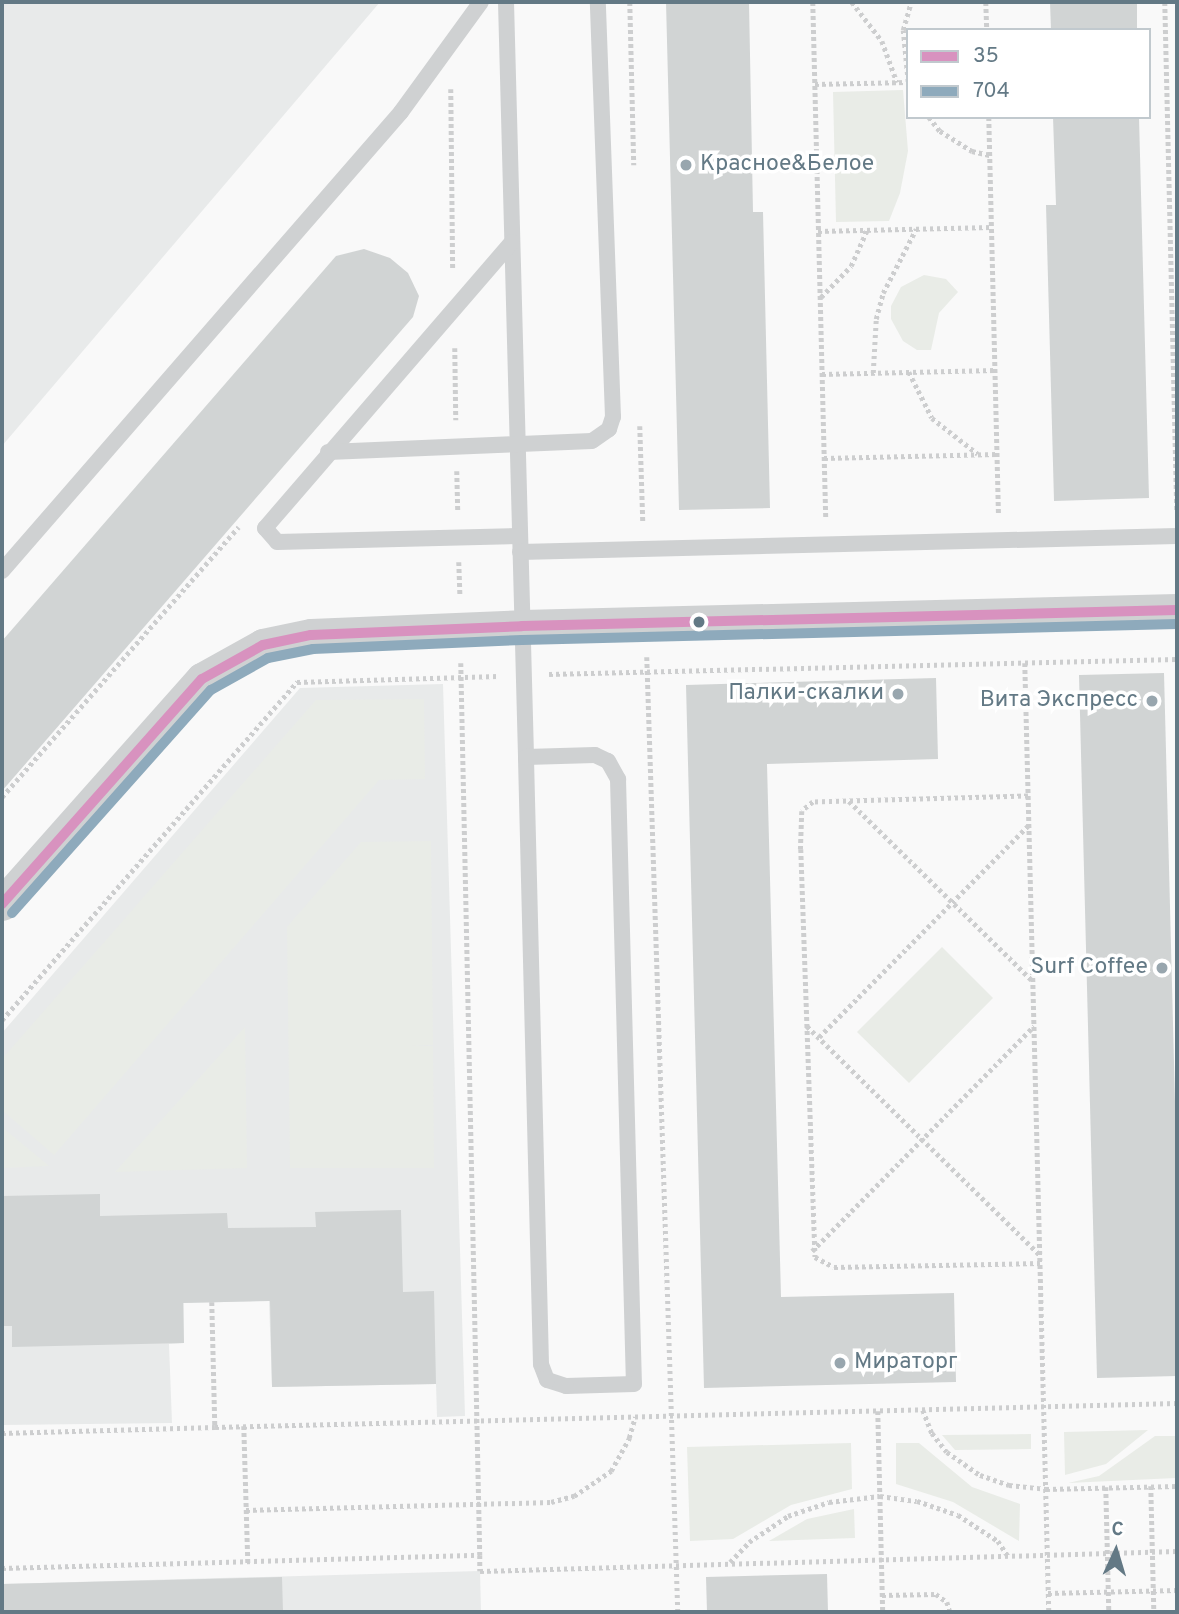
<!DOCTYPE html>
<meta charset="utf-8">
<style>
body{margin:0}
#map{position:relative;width:1179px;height:1614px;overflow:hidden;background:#f9f9f9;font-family:Overpass,sans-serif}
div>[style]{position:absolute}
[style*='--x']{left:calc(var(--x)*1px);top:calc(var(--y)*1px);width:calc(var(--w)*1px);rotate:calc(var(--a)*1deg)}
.built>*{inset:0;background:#e8eaea}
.green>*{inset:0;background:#e9ece7}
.building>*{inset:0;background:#d1d4d4}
.path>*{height:4.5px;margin-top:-2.25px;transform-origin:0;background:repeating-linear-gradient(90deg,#cdcecf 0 3.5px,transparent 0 7px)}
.lane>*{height:16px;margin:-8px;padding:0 8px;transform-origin:8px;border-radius:8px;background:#cfd1d2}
.street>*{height:33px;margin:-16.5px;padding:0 16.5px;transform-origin:16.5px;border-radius:16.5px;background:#cfd1d2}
.bus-1>*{height:10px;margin:-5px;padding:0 5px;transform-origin:5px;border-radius:5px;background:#d892bf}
.bus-2>*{height:10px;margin:-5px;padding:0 5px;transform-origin:5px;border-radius:5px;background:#8eaabc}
.dots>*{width:19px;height:19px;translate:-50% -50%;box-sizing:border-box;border:4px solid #fff;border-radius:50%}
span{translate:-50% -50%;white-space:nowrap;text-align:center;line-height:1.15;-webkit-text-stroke:7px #fff;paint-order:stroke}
.poi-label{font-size:23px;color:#637985}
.left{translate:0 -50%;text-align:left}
.right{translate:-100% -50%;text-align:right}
.frame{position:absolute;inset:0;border:4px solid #637985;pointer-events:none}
.legend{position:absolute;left:906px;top:28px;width:245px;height:91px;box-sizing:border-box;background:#fff;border:2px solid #c1c9ce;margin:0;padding:9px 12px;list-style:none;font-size:21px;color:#637985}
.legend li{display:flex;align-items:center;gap:14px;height:35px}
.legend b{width:35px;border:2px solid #c1c9ce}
.north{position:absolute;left:1081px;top:1516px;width:70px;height:70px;-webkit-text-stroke:5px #fff;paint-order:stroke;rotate:4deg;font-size:19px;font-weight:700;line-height:28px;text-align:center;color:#637985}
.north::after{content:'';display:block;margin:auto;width:24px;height:32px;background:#637985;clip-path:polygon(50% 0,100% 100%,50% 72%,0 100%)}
</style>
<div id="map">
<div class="built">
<div style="clip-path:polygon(2px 2px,380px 2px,2px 446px)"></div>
<div style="clip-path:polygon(443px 684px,465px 1416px,437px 1417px,436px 1384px,272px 1387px,269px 1301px,184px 1303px,184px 1343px,169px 1344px,172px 1423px,2px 1425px,2px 1033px,300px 688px)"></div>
<div style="clip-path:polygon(480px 1571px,481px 1612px,2px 1612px,2px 1584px)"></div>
</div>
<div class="green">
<div style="clip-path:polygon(903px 90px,908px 151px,900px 193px,889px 221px,836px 222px,833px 92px)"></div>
<div style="clip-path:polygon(924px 275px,946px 279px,958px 292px,939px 313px,931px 350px,917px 350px,903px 341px,891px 319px,891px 306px,901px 287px)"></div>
<div style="clip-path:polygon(424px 699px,425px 779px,379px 780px,54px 1155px,2px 1110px,2px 1059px,316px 700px)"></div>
<div style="clip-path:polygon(431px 841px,433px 1045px,409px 1046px,433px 1046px,434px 1168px,290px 1168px,287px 927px,361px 842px)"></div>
<div style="clip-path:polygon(942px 947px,993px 998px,909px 1083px,857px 1032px)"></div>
<div style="clip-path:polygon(245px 1027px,247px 1168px,115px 1172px)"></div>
<div style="clip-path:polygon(2px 1127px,49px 1166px,2px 1168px)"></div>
<div style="clip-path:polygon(1148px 1430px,1106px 1464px,1065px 1475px,1064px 1432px)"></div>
<div style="clip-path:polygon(1031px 1434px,1031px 1449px,955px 1450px,942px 1435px)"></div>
<div style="clip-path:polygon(1155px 1436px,1175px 1436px,1176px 1478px,1068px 1483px,1099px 1476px)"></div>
<div style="clip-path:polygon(851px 1443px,852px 1489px,791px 1505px,733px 1539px,690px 1541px,687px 1447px)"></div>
<div style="clip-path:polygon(896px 1443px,919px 1443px,972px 1487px,1020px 1504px,1019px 1541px,953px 1502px,896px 1484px)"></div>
<div style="clip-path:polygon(854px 1509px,855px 1538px,769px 1541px,807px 1519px)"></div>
</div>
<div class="building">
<div style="clip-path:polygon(666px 2px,749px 2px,753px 212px,763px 212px,770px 508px,679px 510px)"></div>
<div style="clip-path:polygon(1050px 2px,1137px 2px,1137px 30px,1051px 30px)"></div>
<div style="clip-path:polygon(1053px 117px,1139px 117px,1149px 498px,1054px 501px,1046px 205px,1056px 205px)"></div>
<div style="clip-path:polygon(364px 249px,390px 258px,408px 273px,419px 296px,413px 317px,2px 791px,2px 641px,336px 256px)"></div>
<div style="clip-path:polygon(1164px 673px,1177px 1180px,1177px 1376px,1097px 1378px,1079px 675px)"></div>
<div style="clip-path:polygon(936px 678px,938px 759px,767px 764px,781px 1297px,954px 1293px,956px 1382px,704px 1388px,686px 685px)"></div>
<div style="clip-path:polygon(100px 1194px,100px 1216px,227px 1213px,228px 1228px,316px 1227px,315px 1212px,401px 1210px,403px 1292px,434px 1291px,436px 1384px,272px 1387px,270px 1301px,183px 1303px,184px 1343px,12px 1347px,12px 1326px,2px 1326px,2px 1196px)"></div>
<div style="clip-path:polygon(827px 1574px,828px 1612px,707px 1612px,706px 1577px)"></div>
<div style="clip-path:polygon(282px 1577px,283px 1612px,2px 1612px,2px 1584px)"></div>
</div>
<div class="path">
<div style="--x:630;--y:2;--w:163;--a:88.6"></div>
<div style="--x:813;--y:2;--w:517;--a:88.56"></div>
<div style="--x:852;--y:2;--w:49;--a:52.4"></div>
<div style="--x:882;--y:41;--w:44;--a:69.9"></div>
<div style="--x:986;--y:2;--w:28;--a:88"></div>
<div style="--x:1165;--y:2;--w:509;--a:88.65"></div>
<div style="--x:908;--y:82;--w:52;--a:-95.5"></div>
<div style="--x:903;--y:30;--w:29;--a:-74"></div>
<div style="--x:815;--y:84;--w:93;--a:-1.2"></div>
<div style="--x:451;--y:89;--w:180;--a:89.4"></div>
<div style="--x:929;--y:117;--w:18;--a:52"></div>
<div style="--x:940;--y:131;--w:38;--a:32"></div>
<div style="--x:972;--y:151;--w:18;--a:13"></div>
<div style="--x:989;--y:117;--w:398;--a:88.6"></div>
<div style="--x:818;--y:231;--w:174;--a:-1.3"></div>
<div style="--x:821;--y:297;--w:43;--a:-45.9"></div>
<div style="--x:851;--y:266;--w:39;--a:-66"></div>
<div style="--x:455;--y:348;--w:72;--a:89.2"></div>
<div style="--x:909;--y:372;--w:51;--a:63.4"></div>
<div style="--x:932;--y:418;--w:58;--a:38"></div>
<div style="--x:873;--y:373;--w:54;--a:-86.8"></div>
<div style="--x:876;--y:319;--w:27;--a:-75"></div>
<div style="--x:883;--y:293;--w:72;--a:-62.7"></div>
<div style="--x:822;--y:374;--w:173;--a:-1.3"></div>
<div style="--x:640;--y:426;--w:96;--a:88.2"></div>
<div style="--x:824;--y:458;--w:173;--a:-1.3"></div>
<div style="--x:457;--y:471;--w:40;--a:88.6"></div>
<div style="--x:459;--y:562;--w:33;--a:88"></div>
<div style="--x:647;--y:657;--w:956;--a:88.14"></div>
<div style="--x:461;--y:663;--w:892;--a:88.78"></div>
<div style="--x:1025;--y:663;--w:949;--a:88.55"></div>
<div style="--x:549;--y:674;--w:628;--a:-1.37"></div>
<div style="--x:1028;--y:796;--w:215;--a:178.4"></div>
<div style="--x:813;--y:802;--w:14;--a:141"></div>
<div style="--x:802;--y:811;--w:38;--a:92"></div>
<div style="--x:801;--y:849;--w:408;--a:88"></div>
<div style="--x:815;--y:1257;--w:21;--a:28"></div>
<div style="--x:834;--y:1267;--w:206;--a:-1.1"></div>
<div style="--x:2;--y:797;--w:359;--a:-48.8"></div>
<div style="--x:849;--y:801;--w:257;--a:44.4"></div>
<div style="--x:2;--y:1020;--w:449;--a:-48.9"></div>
<div style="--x:297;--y:682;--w:201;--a:-1.7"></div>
<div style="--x:807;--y:1026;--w:327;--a:44.5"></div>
<div style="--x:819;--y:1037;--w:298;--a:-45.3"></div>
<div style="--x:812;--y:1251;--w:316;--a:-45.4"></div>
<div style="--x:212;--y:1302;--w:125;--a:88.6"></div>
<div style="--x:215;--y:1427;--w:962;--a:-1.43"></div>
<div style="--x:923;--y:1410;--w:25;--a:69"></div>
<div style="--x:932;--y:1433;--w:24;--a:52"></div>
<div style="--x:947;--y:1452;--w:40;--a:34.9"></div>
<div style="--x:980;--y:1475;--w:31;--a:19"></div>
<div style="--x:1009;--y:1485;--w:37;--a:6"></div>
<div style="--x:1046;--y:1489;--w:131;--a:-1.3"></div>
<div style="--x:878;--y:1411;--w:201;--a:88.6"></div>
<div style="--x:244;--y:1426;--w:137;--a:88.3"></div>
<div style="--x:2;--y:1433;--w:213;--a:-1.6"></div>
<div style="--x:1151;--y:1486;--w:126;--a:88.6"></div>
<div style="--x:1106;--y:1487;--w:125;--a:88.6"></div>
<div style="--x:246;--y:1510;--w:305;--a:-1.5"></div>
<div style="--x:551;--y:1502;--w:24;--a:-15"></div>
<div style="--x:574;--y:1496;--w:45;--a:-34"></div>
<div style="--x:611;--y:1471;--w:38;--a:-61"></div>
<div style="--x:629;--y:1438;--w:22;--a:-74"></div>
<div style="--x:730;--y:1562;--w:28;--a:-46"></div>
<div style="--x:749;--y:1542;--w:47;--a:-33.7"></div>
<div style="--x:788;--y:1516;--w:43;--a:-18.9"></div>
<div style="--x:829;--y:1502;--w:51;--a:-6.7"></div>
<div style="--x:880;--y:1496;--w:37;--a:8"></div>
<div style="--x:917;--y:1501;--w:43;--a:18.9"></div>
<div style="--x:958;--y:1515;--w:48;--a:33"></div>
<div style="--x:998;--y:1541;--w:18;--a:56"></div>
<div style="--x:2;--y:1568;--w:478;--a:-1.6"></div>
<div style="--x:480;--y:1555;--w:16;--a:90"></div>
<div style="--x:480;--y:1571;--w:697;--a:-1.64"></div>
<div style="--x:1048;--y:1593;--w:129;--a:-1.3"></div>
<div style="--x:882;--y:1595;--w:54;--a:-1.1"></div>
<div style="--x:936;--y:1594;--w:14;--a:36"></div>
<div style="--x:947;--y:1602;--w:10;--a:73"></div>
</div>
<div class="lane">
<div style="--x:506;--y:2;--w:755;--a:88.48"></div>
<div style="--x:512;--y:242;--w:378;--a:130.8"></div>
<div style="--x:265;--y:528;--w:18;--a:49"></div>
<div style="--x:277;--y:542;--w:243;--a:-1.4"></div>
<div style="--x:328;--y:452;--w:264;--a:-2.4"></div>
<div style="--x:592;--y:441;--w:21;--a:-35"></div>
<div style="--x:609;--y:429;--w:13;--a:-72"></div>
<div style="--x:613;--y:417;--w:415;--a:-92.1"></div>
<div style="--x:520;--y:552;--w:657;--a:-1.4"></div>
<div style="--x:2;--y:571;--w:608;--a:-49"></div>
<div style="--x:401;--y:112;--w:136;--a:-54"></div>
<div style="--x:595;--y:755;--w:14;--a:25"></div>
<div style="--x:608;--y:761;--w:21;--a:61"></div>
<div style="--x:618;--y:779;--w:605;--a:88.49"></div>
<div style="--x:634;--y:1384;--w:68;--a:178.3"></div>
<div style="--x:566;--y:1386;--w:20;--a:-162"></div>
<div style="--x:547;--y:1380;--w:17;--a:-111"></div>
<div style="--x:541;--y:1364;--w:607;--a:-91.42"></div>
<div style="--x:526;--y:757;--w:69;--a:-1.7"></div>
</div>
<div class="street">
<div style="--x:2;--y:904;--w:301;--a:-48.4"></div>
<div style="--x:202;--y:679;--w:70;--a:-29.1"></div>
<div style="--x:263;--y:645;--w:49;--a:-11.8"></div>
<div style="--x:311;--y:635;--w:211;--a:-2.4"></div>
<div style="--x:522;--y:626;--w:655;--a:-1.4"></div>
</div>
<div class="bus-1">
<div style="--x:2;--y:904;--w:301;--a:-48.4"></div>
<div style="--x:202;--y:679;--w:70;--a:-29.1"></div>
<div style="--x:263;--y:645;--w:49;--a:-11.8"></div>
<div style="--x:311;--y:635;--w:211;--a:-2.4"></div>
<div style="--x:522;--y:626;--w:655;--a:-1.4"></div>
</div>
<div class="bus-2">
<div style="--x:12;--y:913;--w:299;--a:-48.3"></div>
<div style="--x:211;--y:690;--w:65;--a:-29.3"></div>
<div style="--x:268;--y:658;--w:46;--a:-11.3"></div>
<div style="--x:313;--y:649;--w:209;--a:-2.5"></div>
<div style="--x:522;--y:640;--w:655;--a:-1.4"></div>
</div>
<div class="dots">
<div style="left:686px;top:165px;background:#98a6ae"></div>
<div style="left:699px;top:622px;background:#637985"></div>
<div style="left:898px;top:694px;background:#98a6ae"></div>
<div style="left:1152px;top:701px;background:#98a6ae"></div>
<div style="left:1162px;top:968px;background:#98a6ae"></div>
<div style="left:840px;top:1363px;background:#98a6ae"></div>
</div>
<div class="poi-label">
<span class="left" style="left:700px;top:165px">Красное&amp;Белое</span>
<span class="right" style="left:884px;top:694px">Палки-скалки</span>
<span class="right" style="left:1138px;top:701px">Вита Экспресс</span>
<span class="right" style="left:1148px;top:968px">Surf Coffee</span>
<span class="left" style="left:854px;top:1363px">Мираторг</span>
</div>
<div class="frame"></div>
<ul class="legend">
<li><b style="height:9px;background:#d892bf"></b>35</li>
<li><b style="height:9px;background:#8eaabc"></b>704</li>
</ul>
<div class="north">С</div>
</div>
